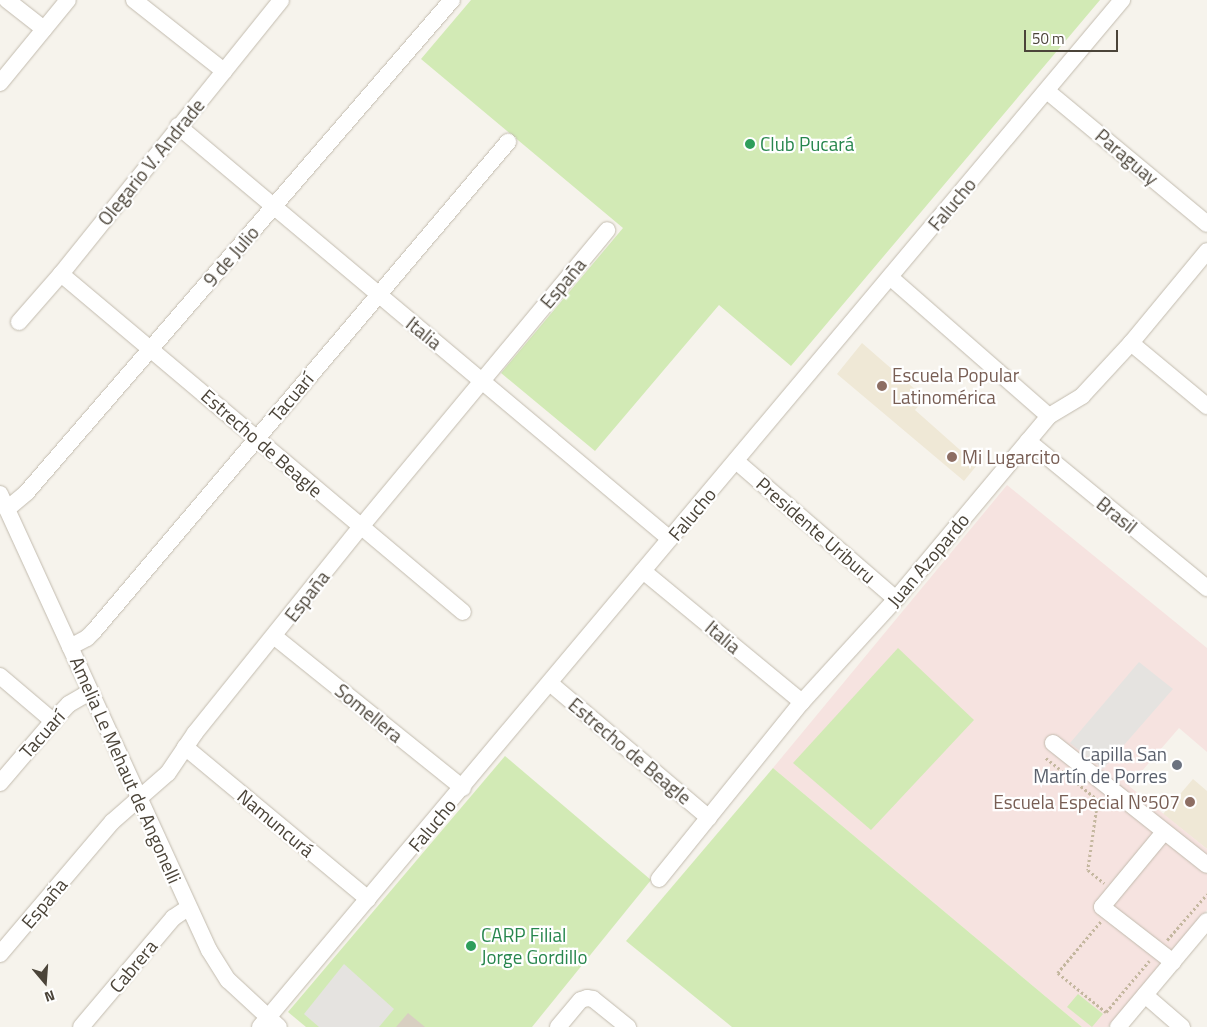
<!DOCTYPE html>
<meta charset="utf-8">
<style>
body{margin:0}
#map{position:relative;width:1207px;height:1027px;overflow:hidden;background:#f6f3ec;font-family:"Titillium Web",sans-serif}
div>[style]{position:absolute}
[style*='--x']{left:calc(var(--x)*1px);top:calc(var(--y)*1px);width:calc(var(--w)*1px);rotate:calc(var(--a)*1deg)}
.education>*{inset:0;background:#efe8d6}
.medical>*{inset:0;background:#f6e3e0}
.green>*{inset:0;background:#d2eab5}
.parking>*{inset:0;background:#e5e3e0}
.building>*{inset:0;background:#d8cfc1}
.path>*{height:2.5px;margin-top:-1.25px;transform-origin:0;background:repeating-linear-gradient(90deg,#c4b79f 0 2.5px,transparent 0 5px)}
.roads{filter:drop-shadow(0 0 1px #c2bbae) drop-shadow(0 0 1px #c2bbae)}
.minor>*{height:16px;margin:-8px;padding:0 8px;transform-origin:8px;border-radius:8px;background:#fff}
.dots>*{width:14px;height:14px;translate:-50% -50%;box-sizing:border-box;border:2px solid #fff;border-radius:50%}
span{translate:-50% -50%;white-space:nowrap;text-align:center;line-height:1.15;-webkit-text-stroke:4.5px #fff;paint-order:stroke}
.leisure-label{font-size:19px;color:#27864d}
.left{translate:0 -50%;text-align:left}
.street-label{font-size:19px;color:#4b4439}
.education-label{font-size:19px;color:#785e54}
.right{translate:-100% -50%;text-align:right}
.worship-label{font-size:19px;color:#5b616d}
.north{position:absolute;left:20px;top:957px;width:50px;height:50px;-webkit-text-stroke:4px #fff;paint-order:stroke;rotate:162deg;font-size:14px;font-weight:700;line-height:20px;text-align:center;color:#4b4439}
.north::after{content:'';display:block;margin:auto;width:18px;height:22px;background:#4b4439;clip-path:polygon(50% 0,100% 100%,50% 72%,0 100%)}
.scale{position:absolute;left:1024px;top:30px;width:94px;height:22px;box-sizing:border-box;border:2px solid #4b4439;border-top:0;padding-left:6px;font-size:15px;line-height:18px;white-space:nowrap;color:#4b4439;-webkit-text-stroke:4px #fff;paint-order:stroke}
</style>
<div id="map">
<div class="education">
<div style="clip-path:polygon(862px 343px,925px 398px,915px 410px,977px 465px,964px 481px,837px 374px)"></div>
<div style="clip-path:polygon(1193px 779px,1207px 791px,1207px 849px,1163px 814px)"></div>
</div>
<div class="medical">
<div style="clip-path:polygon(1007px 485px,1207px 648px,1207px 752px,1179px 728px,1129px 786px,1207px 849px,1207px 910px,1108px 1027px,1082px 1027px,773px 768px)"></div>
</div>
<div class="green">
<div style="clip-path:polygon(471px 0,1100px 0,791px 366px,719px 305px,595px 451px,501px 373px,623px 228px,421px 59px)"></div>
<div style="clip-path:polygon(898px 648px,974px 720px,871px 830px,793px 763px)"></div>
<div style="clip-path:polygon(505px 756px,651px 880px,532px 1027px,306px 1027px,288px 1012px)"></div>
<div style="clip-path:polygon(773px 768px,1082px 1027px,732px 1027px,626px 941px)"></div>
<div style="clip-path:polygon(1078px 994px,1103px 1014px,1092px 1027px,1067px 1007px)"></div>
</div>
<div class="parking">
<div style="clip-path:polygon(1139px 662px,1173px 689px,1103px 769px,1070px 743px)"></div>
<div style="clip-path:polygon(344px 964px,394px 1009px,379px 1027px,319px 1027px,304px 1014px)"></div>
</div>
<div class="building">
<div style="clip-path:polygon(408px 1013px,425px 1027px,396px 1027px)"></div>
</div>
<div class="path">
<div style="--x:1046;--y:758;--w:67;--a:38.9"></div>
<div style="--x:1098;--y:800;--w:71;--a:98.1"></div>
<div style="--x:1088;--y:870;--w:21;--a:39"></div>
<div style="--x:1101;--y:922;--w:67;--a:130.1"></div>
<div style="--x:1058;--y:973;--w:62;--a:39.1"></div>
<div style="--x:1106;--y:1012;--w:67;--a:-49.9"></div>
<div style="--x:1167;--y:940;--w:61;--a:-49"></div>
</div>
<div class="roads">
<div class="minor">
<div style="--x:7;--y:0;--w:47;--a:38.1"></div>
<div style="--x:134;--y:0;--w:115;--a:38.3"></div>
<div style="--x:0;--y:83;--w:107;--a:-50.7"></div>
<div style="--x:1047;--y:91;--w:208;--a:39.7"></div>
<div style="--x:178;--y:126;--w:642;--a:40.01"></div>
<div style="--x:61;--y:274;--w:525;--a:40.06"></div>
<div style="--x:890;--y:277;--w:211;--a:41.2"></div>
<div style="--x:19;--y:322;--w:64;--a:-48.8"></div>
<div style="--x:61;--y:274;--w:351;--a:-51.2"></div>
<div style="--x:1131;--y:343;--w:99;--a:39.7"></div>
<div style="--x:1028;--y:441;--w:232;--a:39.4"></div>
<div style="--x:736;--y:461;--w:211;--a:40.8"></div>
<div style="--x:0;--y:494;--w:502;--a:65.38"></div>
<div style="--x:209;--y:950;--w:36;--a:58"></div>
<div style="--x:228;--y:980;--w:69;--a:42.7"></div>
<div style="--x:7;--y:509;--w:26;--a:-40"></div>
<div style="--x:27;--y:492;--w:650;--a:-49.18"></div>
<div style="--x:643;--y:571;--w:206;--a:39.5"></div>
<div style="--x:275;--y:637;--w:241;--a:38.8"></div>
<div style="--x:70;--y:647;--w:19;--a:-28"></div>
<div style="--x:87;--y:638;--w:10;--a:-45"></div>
<div style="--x:94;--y:631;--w:641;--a:-49.75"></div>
<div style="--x:0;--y:676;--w:70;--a:40.3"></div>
<div style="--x:551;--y:684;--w:207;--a:40.3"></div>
<div style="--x:1053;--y:743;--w:196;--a:38.4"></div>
<div style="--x:185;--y:747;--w:238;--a:39.7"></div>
<div style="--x:0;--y:783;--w:82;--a:-49.5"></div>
<div style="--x:53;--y:721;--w:23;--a:-47"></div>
<div style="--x:69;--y:704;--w:24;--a:-30"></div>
<div style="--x:1164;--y:832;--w:97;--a:129.6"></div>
<div style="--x:1102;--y:907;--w:90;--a:37.8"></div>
<div style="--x:659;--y:879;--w:228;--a:-51.1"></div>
<div style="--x:802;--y:702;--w:139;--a:-47.6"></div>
<div style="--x:896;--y:599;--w:239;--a:-50.1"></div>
<div style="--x:1049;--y:416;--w:39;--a:-31"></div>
<div style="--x:1082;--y:396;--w:72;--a:-47.2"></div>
<div style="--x:1131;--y:343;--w:119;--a:-50.4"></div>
<div style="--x:0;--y:954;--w:173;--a:-49.7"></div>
<div style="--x:112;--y:822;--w:74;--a:-41.2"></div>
<div style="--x:168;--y:773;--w:48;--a:-56"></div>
<div style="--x:195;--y:733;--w:263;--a:-51.2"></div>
<div style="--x:360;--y:528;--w:387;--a:-50.3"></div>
<div style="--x:1145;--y:995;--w:49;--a:40.9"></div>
<div style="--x:81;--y:1027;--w:143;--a:-49.8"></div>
<div style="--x:173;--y:918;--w:18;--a:-34"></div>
<div style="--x:260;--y:1027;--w:1341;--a:-49.99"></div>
<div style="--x:558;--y:1027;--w:35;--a:-50"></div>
<div style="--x:581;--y:1000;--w:6;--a:-18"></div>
<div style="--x:587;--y:998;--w:6;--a:9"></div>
<div style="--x:593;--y:999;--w:45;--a:38.7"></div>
<div style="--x:1118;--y:1027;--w:138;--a:-50"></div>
</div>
</div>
<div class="dots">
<div style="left:750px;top:144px;background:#2e9e5b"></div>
<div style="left:882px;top:386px;background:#8d6e63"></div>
<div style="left:952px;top:457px;background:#8d6e63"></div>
<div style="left:1177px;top:765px;background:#6b7280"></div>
<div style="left:1190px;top:802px;background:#8d6e63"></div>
<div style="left:471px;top:946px;background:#2e9e5b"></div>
</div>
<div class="leisure-label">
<span class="left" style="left:760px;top:144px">Club Pucará</span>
<span class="left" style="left:481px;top:946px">CARP Filial<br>Jorge Gordillo</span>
</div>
<div class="street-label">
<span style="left:1127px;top:157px;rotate:40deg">Paraguay</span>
<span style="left:151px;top:162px;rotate:-51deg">Olegario V. Andrade</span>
<span style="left:952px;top:204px;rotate:-50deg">Falucho</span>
<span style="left:231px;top:256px;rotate:-49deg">9 de Julio</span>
<span style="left:563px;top:283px;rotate:-50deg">España</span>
<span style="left:424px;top:333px;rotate:39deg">Italia</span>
<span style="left:291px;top:397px;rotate:-50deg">Tacuarí</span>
<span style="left:262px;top:443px;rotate:41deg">Estrecho de Beagle</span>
<span style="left:692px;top:514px;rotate:-50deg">Falucho</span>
<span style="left:1117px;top:515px;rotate:39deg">Brasil</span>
<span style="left:816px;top:530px;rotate:41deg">Presidente Uriburu</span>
<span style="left:928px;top:560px;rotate:-50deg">Juan Azopardo</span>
<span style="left:307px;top:596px;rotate:-52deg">España</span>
<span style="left:723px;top:637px;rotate:40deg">Italia</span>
<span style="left:369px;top:713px;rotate:39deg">Somellera</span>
<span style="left:42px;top:734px;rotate:-48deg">Tacuarí</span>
<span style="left:630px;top:751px;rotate:40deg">Estrecho de Beagle</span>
<span style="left:126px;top:770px;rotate:66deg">Amelia Le Mehaut de Angonelli</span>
<span style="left:276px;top:823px;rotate:40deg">Namuncurá</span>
<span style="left:432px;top:825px;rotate:-50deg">Falucho</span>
<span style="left:44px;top:903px;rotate:-50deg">España</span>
<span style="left:133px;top:966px;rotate:-50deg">Cabrera</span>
</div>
<div class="education-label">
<span class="left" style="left:892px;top:386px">Escuela Popular<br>Latinomérica</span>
<span class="left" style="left:962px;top:457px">Mi Lugarcito</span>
<span class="right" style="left:1180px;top:802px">Escuela Especial Nº507</span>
</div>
<div class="worship-label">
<span class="right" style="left:1167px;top:765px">Capilla San<br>Martín de Porres</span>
</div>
<div class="north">N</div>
<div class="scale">50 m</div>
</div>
